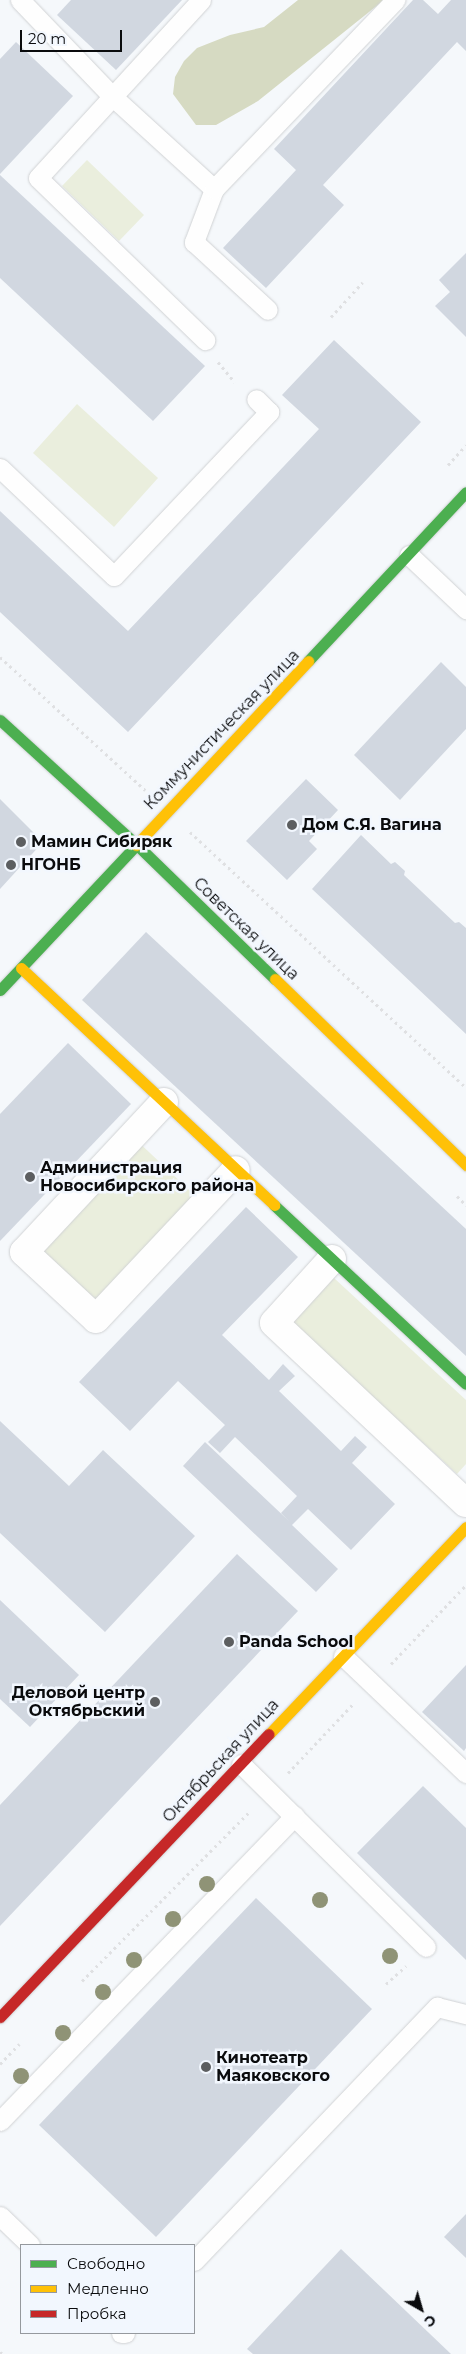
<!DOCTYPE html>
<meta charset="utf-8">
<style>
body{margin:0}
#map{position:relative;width:466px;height:2354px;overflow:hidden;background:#f5f8fb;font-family:Montserrat,sans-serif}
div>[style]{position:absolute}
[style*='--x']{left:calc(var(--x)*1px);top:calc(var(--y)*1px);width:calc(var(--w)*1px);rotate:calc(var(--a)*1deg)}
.green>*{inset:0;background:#eaeedd}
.forest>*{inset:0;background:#d6dac2}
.building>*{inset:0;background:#d1d7e0}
.path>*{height:3px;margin-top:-1.5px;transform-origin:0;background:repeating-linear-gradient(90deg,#dfe0e2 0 2.5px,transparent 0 6.5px)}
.roads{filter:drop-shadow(0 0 1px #d0d2d4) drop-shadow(0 0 1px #d0d2d4)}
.lane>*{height:19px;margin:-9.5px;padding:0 9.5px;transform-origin:9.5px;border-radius:9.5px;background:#fefefe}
.street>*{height:28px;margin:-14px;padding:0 14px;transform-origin:14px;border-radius:14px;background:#fefefe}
.fast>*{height:11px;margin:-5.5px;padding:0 5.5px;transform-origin:5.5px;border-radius:5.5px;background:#4caf50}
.slow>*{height:11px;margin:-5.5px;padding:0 5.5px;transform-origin:5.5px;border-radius:5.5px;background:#ffc107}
.jam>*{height:11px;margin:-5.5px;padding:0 5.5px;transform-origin:5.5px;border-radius:5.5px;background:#c62828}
.trees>*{width:16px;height:16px;margin:-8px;border-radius:50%;background:#8f9376}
.dots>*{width:14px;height:14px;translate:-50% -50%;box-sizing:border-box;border:2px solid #f2f7fe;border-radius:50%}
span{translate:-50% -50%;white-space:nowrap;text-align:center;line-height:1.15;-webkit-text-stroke:5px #f2f7fe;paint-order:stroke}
.street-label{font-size:16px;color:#0a0b0d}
.poi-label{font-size:16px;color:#0a0b0d;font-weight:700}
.left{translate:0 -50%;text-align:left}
.right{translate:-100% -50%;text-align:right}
.legend{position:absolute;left:20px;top:2244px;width:175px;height:90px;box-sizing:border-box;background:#f2f7fe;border:1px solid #95999e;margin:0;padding:6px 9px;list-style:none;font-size:15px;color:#0a0b0d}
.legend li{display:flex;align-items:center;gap:10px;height:25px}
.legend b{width:25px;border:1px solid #95999e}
.north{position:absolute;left:396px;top:2284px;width:50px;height:50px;-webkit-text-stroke:4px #f2f7fe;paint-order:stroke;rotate:142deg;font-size:14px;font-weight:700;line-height:20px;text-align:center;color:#0a0b0d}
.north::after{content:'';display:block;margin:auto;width:18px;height:22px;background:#0a0b0d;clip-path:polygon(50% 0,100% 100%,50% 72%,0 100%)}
.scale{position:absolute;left:20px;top:30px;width:102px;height:22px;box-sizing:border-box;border:2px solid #0a0b0d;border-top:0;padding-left:6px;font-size:15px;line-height:18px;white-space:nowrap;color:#0a0b0d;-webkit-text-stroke:4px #f2f7fe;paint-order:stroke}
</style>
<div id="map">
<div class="green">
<div style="clip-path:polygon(87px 160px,144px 215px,119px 241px,62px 186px)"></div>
<div style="clip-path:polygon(77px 404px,158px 478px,114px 527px,33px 453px)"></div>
<div style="clip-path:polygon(132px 1136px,204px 1204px,96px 1319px,24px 1252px)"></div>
<div style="clip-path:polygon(334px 1278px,466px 1400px,466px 1464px,457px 1474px,292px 1323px)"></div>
</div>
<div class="forest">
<div style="clip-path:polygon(298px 0,384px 0,258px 101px,216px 125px,196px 125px,173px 94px,175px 77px,184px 61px,197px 48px,230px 35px,264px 27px)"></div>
</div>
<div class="building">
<div style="clip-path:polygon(71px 0,182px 0,116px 70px,57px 15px)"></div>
<div style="clip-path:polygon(413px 0,423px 0,438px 14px,451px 0,466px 0,466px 51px,457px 42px,323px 185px,344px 205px,266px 288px,223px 248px,296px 170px,274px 149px)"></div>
<div style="clip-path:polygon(16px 42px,73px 96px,0 174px,0 59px)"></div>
<div style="clip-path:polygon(0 175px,205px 366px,153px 421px,0 278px)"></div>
<div style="clip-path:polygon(466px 253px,466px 337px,435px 306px,450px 292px,439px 280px)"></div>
<div style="clip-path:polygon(334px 340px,421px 422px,128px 732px,0 612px,0 511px,128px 631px,319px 429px,282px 395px)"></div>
<div style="clip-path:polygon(441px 662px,466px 687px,466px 729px,400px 800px,354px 755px)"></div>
<div style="clip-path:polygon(306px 779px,338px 810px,309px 841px,317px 849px,287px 880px,246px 841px)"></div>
<div style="clip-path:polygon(0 799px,43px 842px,0 889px)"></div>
<div style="clip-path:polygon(361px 835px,391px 864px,395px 862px,405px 871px,404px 875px,455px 923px,459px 922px,466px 928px,466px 1034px,312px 889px)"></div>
<div style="clip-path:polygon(146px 932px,466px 1229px,466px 1356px,82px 1000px)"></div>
<div style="clip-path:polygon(68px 1043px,131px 1104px,0 1241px,0 1114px)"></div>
<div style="clip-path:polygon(246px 1207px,298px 1257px,222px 1335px,269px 1380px,283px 1364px,295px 1376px,279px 1391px,341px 1451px,355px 1436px,367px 1447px,352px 1463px,395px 1504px,351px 1550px,308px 1509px,292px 1525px,338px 1569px,316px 1592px,183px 1466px,205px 1442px,290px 1522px,281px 1513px,297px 1496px,235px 1437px,220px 1453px,208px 1442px,225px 1425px,178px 1381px,130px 1431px,79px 1382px)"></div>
<div style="clip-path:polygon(0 1421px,69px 1486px,103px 1450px,195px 1536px,105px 1632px,0 1533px)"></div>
<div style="clip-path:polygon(237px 1554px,298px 1611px,0 1926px,0 1805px)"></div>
<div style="clip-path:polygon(0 1600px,79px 1675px,30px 1727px,0 1699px)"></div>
<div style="clip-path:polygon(466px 1665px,466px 1748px,464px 1751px,422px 1712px)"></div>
<div style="clip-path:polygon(423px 1786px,466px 1828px,466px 1960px,357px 1853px)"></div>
<div style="clip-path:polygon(256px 1898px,372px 2009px,156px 2237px,39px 2125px)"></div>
<div style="clip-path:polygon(466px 2214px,466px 2258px,444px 2237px)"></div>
<div style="clip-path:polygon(341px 2249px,451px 2354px,253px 2354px,247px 2349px)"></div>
</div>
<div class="path">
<div style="--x:331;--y:317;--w:47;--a:-47.6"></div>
<div style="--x:218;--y:362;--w:26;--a:50"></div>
<div style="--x:448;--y:465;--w:27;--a:-48"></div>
<div style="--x:0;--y:657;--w:197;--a:42.5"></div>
<div style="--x:190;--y:832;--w:376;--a:42.8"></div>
<div style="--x:457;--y:1196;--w:13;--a:45"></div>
<div style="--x:391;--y:1664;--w:109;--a:-46.5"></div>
<div style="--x:288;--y:1773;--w:96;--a:-46.7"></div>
<div style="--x:82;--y:1981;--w:239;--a:-45.3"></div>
<div style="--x:386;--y:1984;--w:27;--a:-42"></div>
<div style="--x:0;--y:2064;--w:28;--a:-46"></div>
<div style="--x:0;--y:2352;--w:4;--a:34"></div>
</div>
<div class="roads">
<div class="lane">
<div style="--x:20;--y:0;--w:134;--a:46.2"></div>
<div style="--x:113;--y:97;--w:137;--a:42.3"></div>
<div style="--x:214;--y:189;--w:57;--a:110.7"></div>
<div style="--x:194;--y:242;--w:100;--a:42.6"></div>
<div style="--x:201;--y:0;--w:241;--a:132.5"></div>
<div style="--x:38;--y:178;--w:233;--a:44.1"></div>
<div style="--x:214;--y:189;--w:262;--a:-46.2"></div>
<div style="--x:0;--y:468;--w:157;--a:43.5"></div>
<div style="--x:114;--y:576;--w:226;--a:-46.6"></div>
<div style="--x:269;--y:412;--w:18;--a:-135"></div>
<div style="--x:409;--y:555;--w:79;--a:43.5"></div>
<div style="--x:343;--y:1656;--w:170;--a:43.6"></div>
<div style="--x:241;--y:1764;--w:260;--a:44.7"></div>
<div style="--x:0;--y:2121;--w:424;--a:-46"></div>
<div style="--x:0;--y:2216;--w:42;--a:44"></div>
<div style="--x:194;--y:2261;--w:352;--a:-46.3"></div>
<div style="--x:437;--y:2007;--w:30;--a:14"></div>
<div style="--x:121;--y:2333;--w:4;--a:0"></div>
</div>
<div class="street">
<div style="--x:164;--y:1102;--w:205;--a:133"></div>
<div style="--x:24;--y:1252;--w:98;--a:42.9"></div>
<div style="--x:96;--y:1319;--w:204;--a:-46.8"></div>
<div style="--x:332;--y:1259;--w:86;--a:132.2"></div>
<div style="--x:274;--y:1323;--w:263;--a:43.2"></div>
</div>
<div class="fast">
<div style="--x:308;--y:661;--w:231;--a:-46.9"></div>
<div style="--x:0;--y:720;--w:184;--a:42.4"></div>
<div style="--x:136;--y:844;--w:194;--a:44.2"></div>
<div style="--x:0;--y:990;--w:199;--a:-46.8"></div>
<div style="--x:274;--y:1205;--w:262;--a:43"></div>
</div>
<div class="slow">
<div style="--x:136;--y:845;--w:252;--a:-46.9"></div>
<div style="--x:21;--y:968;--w:347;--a:43.1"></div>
<div style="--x:275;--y:979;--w:267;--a:44.2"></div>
<div style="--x:269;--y:1734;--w:286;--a:-46.4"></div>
</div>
<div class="jam">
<div style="--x:0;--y:2017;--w:390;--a:-46.5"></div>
</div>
</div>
<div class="trees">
<div style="left:207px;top:1884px"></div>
<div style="left:320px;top:1900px"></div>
<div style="left:173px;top:1919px"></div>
<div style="left:390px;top:1956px"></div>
<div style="left:134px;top:1960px"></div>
<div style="left:103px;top:1992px"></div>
<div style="left:63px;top:2033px"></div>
<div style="left:21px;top:2076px"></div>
</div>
<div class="dots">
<div style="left:292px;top:825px;background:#5c5e60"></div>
<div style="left:21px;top:842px;background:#5c5e60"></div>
<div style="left:11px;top:865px;background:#5c5e60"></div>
<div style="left:30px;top:1177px;background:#5c5e60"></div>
<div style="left:229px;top:1642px;background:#5c5e60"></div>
<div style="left:155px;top:1702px;background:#5c5e60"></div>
<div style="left:206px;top:2067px;background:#5c5e60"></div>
</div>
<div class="street-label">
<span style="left:222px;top:730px;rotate:-46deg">Коммунистическая улица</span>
<span style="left:246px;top:929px;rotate:44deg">Советская улица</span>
<span style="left:221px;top:1761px;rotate:-47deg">Октябрьская улица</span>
</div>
<div class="poi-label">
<span class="left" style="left:302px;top:825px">Дом С.Я. Вагина</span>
<span class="left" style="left:31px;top:842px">Мамин Сибиряк</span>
<span class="left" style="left:21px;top:865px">НГОНБ</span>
<span class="left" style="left:40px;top:1177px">Администрация<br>Новосибирского района</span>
<span class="left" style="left:239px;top:1642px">Panda School</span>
<span class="right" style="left:145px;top:1702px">Деловой центр<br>Октябрьский</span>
<span class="left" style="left:216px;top:2067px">Кинотеатр<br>Маяковского</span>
</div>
<ul class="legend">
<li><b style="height:6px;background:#4caf50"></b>Свободно</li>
<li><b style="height:6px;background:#ffc107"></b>Медленно</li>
<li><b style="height:6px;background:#c62828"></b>Пробка</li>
</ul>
<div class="north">С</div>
<div class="scale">20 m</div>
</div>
